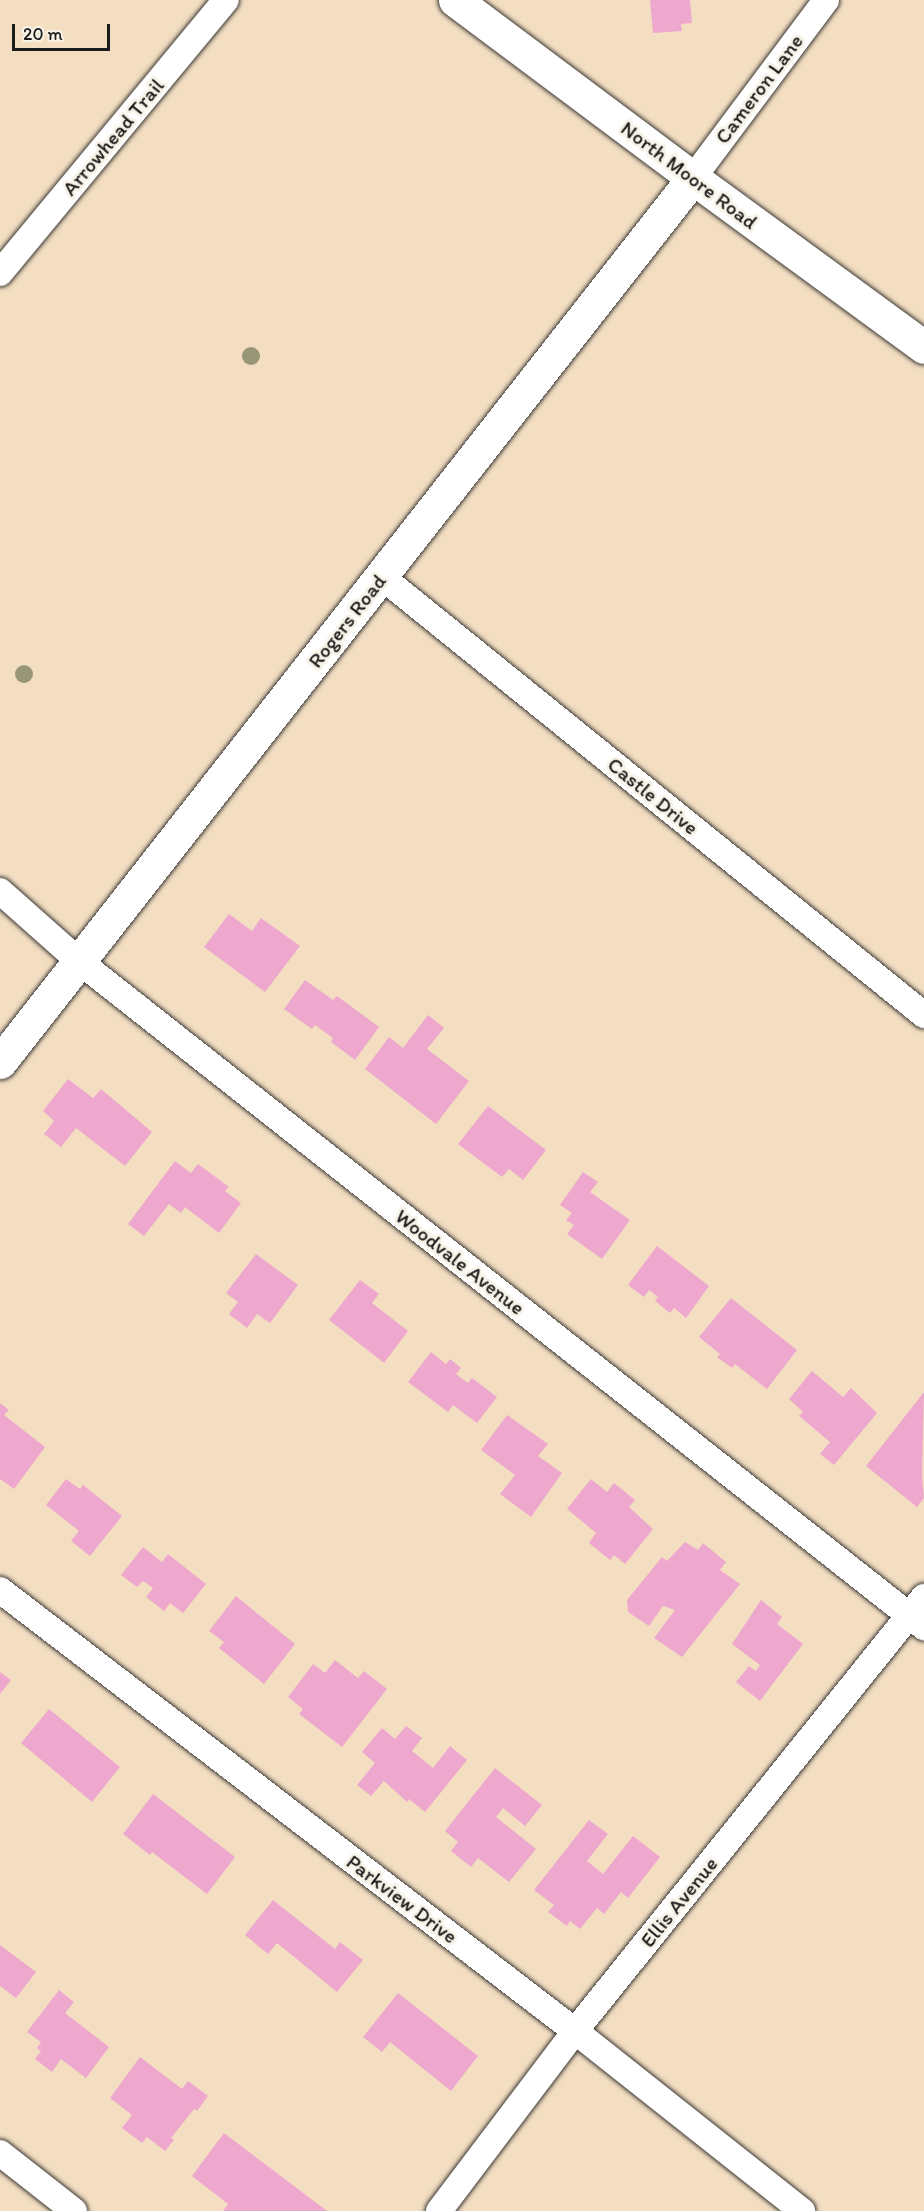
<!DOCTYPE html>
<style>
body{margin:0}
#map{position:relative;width:924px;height:2211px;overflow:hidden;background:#f3dec2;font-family:Itim,sans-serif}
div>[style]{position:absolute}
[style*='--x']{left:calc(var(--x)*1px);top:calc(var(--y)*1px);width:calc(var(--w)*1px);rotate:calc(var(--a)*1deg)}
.building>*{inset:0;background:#eea8cd}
.roads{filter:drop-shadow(0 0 2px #3c3935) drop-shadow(0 0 2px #3c3935)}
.street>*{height:26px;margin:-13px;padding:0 13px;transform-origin:13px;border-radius:13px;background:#fff}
.secondary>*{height:33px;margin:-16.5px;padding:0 16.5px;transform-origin:16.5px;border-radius:16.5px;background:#fff}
.trees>*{width:18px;height:18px;margin:-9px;border-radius:50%;background:#999577}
span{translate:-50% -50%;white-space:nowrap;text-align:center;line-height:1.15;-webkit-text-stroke:6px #f7f3e8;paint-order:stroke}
.street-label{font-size:21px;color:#1c1c1c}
.scale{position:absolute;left:12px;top:24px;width:98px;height:27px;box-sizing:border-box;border:3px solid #1c1c1c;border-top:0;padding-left:8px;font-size:18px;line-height:21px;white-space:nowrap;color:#1c1c1c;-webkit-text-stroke:4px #f7f3e8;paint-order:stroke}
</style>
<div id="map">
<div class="building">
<div style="clip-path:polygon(650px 0,690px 0,692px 23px,681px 24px,682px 31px,653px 33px)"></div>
<div style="clip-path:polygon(229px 914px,252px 931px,261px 918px,300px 946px,265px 992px,204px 947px)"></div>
<div style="clip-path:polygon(305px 980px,333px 1000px,337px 996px,379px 1027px,355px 1060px,331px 1042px,333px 1038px,315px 1025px,312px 1029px,284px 1009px)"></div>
<div style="clip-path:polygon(428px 1015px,444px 1028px,427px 1049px,469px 1081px,436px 1124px,365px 1069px,389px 1037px,403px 1048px)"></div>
<div style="clip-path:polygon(68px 1079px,93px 1098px,101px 1089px,152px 1132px,125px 1166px,76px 1128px,61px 1147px,44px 1134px,54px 1121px,43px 1111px)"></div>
<div style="clip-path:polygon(488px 1106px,546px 1150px,523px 1180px,509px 1169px,502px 1177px,458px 1144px)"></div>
<div style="clip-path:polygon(175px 1161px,191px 1173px,198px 1164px,229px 1187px,225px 1191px,241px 1203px,219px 1233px,185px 1207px,181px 1213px,169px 1204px,144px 1236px,128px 1224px)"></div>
<div style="clip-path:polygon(583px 1172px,598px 1182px,590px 1192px,630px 1220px,602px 1259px,567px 1234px,574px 1225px,566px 1220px,572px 1213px,560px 1205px)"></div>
<div style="clip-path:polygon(657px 1246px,709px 1286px,686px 1318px,674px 1308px,670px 1313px,655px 1301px,658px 1297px,649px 1290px,644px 1297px,628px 1285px)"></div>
<div style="clip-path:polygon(256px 1254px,298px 1285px,270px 1323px,257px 1314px,247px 1328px,229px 1314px,238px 1302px,226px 1293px)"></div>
<div style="clip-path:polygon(360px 1280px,379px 1294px,372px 1303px,408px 1331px,384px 1363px,329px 1320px)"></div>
<div style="clip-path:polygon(731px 1298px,797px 1350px,767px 1389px,735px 1364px,732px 1368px,717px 1357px,720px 1354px,699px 1337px)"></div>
<div style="clip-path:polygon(431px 1352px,446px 1364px,450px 1359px,461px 1368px,456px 1374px,468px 1383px,472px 1378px,497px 1397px,477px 1423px,453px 1405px,448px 1412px,408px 1382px)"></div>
<div style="clip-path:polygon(812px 1371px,843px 1397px,851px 1388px,877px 1413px,834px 1465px,820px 1454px,830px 1442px,799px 1416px,803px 1412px,789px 1399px)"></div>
<div style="clip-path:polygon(924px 1392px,922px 1474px,924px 1498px,917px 1507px,866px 1466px)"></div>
<div style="clip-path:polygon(0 1403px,9px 1410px,4px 1415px,45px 1447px,14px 1489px,0 1479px)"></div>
<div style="clip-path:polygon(507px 1415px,548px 1444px,538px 1456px,562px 1473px,531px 1517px,500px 1494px,515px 1475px,481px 1450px)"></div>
<div style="clip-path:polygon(66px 1479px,80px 1489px,83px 1485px,122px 1516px,90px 1556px,71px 1541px,79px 1531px,46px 1505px)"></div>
<div style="clip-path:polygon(591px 1479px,607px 1492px,614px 1483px,635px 1500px,629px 1507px,653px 1529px,625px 1564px,614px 1555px,610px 1560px,589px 1543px,596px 1533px,567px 1509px)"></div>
<div style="clip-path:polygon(685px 1542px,698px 1550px,703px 1543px,726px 1562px,720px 1570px,740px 1584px,682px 1657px,654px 1638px,675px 1610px,663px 1606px,649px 1626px,628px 1612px,627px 1600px,662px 1557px,667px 1561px)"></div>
<div style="clip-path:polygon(143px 1547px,162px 1562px,168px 1554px,206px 1584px,183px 1613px,170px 1603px,164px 1611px,146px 1597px,153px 1588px,143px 1581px,137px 1587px,121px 1575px)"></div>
<div style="clip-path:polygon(236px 1596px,295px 1644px,264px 1684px,219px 1648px,224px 1642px,209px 1631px)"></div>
<div style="clip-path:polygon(761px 1600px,782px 1617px,777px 1624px,803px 1644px,760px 1701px,736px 1682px,749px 1666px,756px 1671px,760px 1665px,732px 1644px)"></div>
<div style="clip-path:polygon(335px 1660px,358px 1678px,364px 1671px,387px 1689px,342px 1747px,299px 1714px,303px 1709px,288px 1697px,313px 1664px,325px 1673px)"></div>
<div style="clip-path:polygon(0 1672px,11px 1680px,0 1694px)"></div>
<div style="clip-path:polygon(49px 1709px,120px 1767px,92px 1802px,21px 1743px)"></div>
<div style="clip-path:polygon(406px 1726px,422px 1738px,412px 1751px,433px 1768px,450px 1746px,467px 1760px,425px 1812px,409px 1799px,407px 1802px,384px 1781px,371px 1796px,357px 1785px,375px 1763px,362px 1752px,382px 1728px,395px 1739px)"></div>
<div style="clip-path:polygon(495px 1768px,542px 1805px,525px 1826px,503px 1808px,496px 1817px,536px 1849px,509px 1882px,478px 1858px,471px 1867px,451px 1851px,458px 1842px,445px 1831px)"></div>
<div style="clip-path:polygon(153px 1794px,235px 1857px,207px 1894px,152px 1852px,150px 1855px,123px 1834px)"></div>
<div style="clip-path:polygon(589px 1820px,608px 1834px,587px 1861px,603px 1874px,633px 1836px,660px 1857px,628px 1898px,621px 1892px,604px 1914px,597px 1908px,580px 1929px,570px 1921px,567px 1926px,548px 1912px,554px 1905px,534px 1890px)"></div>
<div style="clip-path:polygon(273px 1900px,335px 1949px,340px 1942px,363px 1960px,337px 1992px,277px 1943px,268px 1954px,245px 1935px)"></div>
<div style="clip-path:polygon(0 1945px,36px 1972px,16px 1998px,0 1986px)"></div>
<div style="clip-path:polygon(59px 1990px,74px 2002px,65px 2013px,109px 2047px,86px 2078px,61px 2059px,52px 2072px,35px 2059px,41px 2051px,37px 2048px,41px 2042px,27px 2032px)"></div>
<div style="clip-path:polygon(398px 1993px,478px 2056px,451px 2091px,390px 2042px,382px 2052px,363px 2037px)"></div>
<div style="clip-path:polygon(140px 2057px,182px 2089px,188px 2081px,208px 2096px,197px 2111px,194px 2109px,171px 2138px,174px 2140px,165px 2151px,147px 2137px,142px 2143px,122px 2128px,132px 2115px,110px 2098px)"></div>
<div style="clip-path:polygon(224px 2133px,327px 2211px,223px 2211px,228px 2204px,192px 2176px)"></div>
</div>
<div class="roads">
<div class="street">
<div style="--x:693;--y:178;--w:222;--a:-53.2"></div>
<div style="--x:0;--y:273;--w:354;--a:-50.4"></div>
<div style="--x:382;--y:577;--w:697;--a:38.94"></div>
<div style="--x:0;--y:891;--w:107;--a:41.6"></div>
<div style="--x:80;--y:962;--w:1075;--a:38.24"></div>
<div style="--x:0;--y:1590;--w:725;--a:37.49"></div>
<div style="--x:575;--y:2031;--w:290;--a:38.4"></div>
<div style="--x:0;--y:2153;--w:94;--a:38.1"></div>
<div style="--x:439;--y:2211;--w:226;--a:-52.9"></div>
<div style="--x:575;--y:2031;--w:557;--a:-51.2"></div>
</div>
<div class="secondary">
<div style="--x:455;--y:0;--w:297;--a:36.8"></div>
<div style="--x:693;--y:178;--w:286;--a:36.2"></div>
<div style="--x:0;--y:1062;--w:1123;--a:-51.91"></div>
</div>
</div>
<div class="trees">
<div style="left:251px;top:356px"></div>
<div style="left:24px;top:674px"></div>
</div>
<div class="street-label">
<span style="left:759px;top:89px;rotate:-53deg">Cameron Lane</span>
<span style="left:113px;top:137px;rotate:-50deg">Arrowhead Trail</span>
<span style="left:689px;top:175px;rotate:37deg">North Moore Road</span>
<span style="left:347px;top:621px;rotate:-52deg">Rogers Road</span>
<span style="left:653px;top:796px;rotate:39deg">Castle Drive</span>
<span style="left:460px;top:1262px;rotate:38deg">Woodvale Avenue</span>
<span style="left:402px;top:1899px;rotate:37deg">Parkview Drive</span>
<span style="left:679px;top:1902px;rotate:-51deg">Ellis Avenue</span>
</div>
<div class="scale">20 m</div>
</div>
